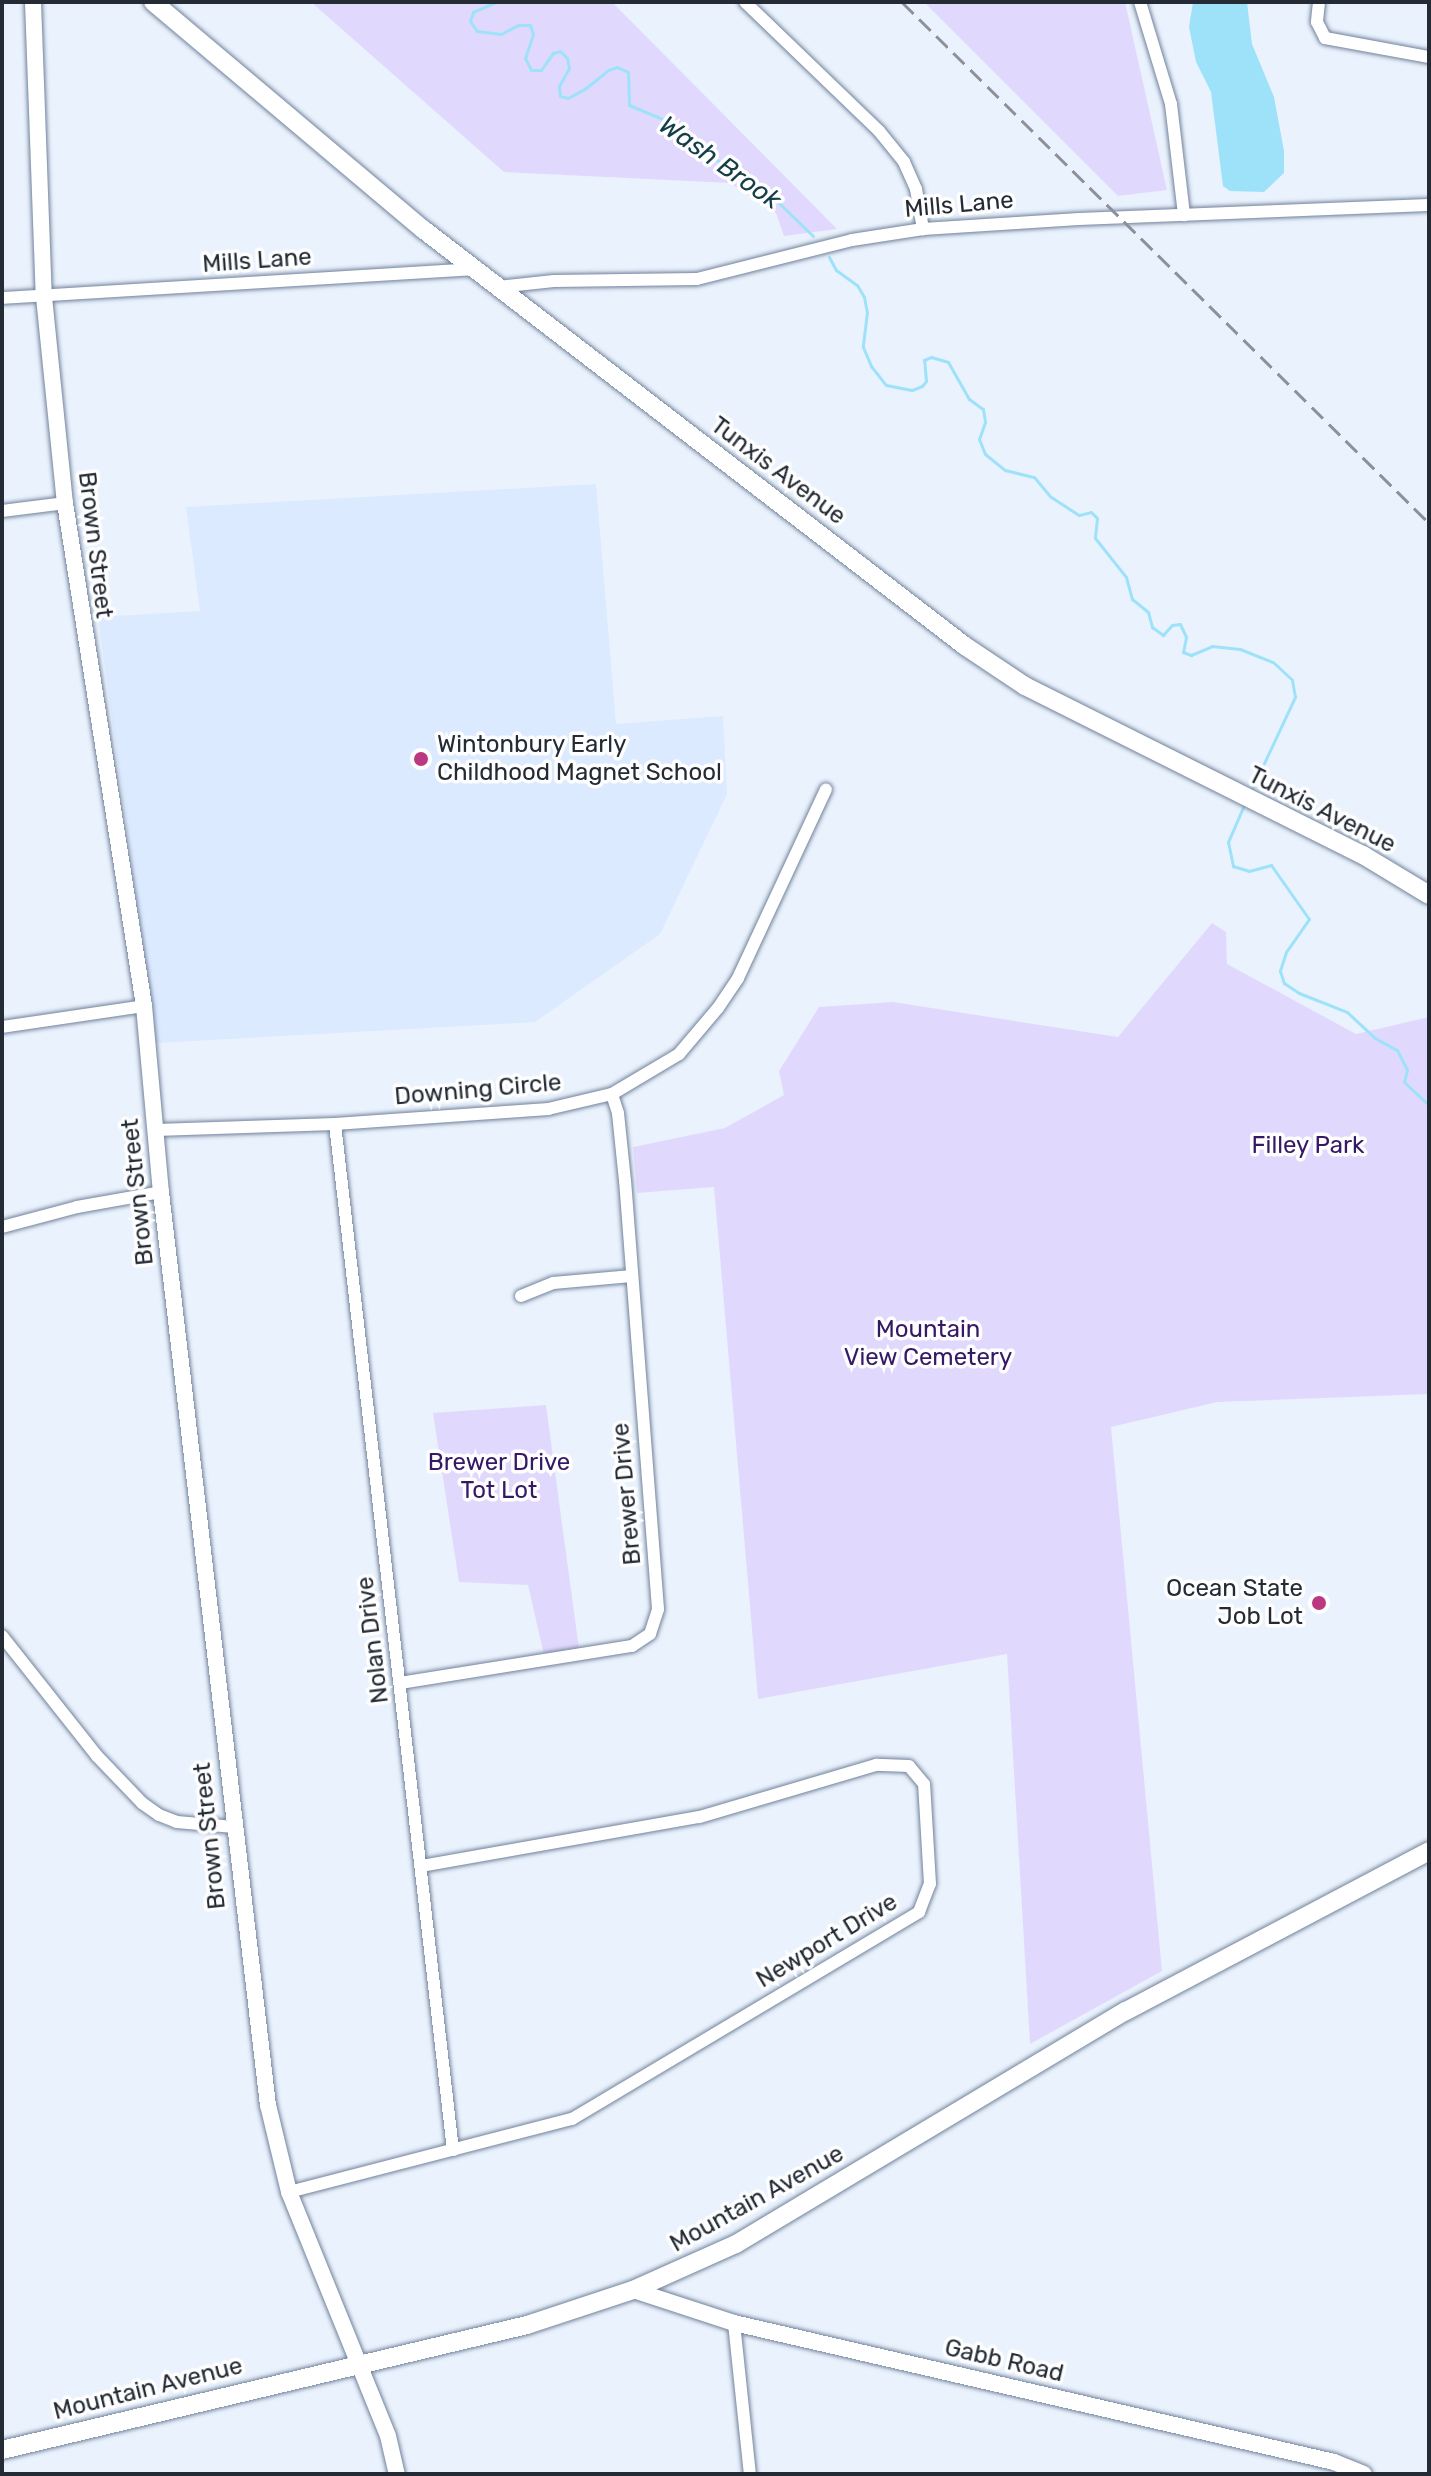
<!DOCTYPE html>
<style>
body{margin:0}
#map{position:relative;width:1431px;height:2476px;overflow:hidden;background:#eaf2fd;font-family:Rubik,sans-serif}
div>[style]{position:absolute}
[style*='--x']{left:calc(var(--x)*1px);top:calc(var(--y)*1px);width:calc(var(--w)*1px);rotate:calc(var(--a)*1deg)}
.built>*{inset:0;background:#dceaff}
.green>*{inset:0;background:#e1d9fd}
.water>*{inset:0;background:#9ee2fa}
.stream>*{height:3px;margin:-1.5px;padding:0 1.5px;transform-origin:1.5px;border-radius:1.5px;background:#9ee2fa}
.roads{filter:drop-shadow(0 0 2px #71829b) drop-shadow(0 0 2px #71829b)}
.minor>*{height:12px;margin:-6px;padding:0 6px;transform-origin:6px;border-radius:6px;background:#fff}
.tertiary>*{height:16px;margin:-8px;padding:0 8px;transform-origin:8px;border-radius:8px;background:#fff}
.secondary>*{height:18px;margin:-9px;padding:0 9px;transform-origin:9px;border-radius:9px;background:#fff}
.rail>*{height:3px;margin-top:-1.5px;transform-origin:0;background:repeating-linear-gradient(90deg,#8a919c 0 16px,transparent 0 24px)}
.dots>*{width:22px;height:22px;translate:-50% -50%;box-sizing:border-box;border:4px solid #fefefe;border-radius:50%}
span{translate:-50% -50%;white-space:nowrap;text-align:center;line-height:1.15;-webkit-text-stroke:7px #fefefe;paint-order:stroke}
.street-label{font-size:24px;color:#242b35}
.poi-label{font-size:24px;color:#242b35}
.left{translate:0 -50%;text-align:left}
.right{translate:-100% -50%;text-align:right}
.park-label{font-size:24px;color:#351964}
.water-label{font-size:26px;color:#143d49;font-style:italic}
.frame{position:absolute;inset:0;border:4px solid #242b35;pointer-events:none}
</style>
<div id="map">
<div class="built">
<div style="clip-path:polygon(596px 484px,616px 724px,723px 716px,727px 794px,660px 934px,535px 1022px,156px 1043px,98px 617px,200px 611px,186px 507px)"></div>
</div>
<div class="green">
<div style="clip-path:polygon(311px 2px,612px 2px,837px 229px,784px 236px,776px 213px,730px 183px,504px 172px)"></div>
<div style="clip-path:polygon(924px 2px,1125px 2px,1167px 190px,1118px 196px)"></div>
<div style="clip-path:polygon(1212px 923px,1226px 932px,1227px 964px,1356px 1034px,1429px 1017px,1429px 1394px,1217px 1402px,1111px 1427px,1162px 1971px,1030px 2044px,1007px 1654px,758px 1699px,714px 1187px,637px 1193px,633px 1147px,725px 1128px,784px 1095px,779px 1071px,819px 1007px,893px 1002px,1118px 1037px)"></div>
<div style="clip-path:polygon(546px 1405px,579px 1649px,544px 1655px,528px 1585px,459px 1582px,433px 1413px)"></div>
</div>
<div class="water">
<div style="clip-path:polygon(1193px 2px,1247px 2px,1252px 44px,1274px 97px,1284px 151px,1284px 173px,1264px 192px,1230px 191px,1223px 186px,1211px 92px,1196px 62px,1189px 27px)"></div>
</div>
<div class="stream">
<div style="--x:496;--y:2;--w:25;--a:157"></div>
<div style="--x:473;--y:12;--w:9;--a:108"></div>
<div style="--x:470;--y:21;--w:12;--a:55"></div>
<div style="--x:477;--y:31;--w:24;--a:7"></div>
<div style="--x:501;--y:34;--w:19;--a:-28"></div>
<div style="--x:518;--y:25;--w:12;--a:0"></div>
<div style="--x:530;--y:25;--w:9;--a:72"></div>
<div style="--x:533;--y:34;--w:25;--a:108"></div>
<div style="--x:525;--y:58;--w:13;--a:63"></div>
<div style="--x:531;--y:70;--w:10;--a:0"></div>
<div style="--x:541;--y:70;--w:21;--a:-55"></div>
<div style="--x:553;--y:53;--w:7;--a:-16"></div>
<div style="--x:560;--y:51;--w:10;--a:45"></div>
<div style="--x:567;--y:58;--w:10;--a:79"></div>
<div style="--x:569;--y:68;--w:21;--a:119"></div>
<div style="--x:559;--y:86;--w:10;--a:84"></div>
<div style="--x:560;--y:96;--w:8;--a:14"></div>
<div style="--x:568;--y:98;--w:21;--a:-29"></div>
<div style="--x:586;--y:88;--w:28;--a:-39"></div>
<div style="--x:608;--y:70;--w:9;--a:-18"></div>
<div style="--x:617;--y:67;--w:12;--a:24"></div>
<div style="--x:628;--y:72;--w:33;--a:88"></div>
<div style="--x:629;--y:105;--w:44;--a:22.5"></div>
<div style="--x:670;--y:122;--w:41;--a:41.1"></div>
<div style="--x:701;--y:149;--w:96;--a:34.8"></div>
<div style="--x:780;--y:204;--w:46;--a:44.1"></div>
<div style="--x:829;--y:257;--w:15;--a:62"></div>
<div style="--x:836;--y:270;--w:26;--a:36"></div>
<div style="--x:857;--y:285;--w:14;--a:60"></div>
<div style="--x:864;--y:297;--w:15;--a:79"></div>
<div style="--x:867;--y:312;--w:35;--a:97"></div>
<div style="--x:863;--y:347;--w:21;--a:67"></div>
<div style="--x:871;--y:366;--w:24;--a:52"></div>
<div style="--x:886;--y:385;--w:26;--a:11"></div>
<div style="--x:912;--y:390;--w:11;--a:-22"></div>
<div style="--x:922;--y:386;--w:6;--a:-51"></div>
<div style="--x:926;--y:381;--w:21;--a:-95"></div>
<div style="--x:924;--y:360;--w:8;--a:-23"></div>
<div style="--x:931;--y:357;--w:18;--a:16"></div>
<div style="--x:948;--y:362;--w:43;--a:60.4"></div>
<div style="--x:969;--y:399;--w:17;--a:36"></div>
<div style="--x:983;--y:409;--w:13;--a:81"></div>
<div style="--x:985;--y:422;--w:18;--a:109"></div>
<div style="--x:979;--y:439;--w:16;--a:68"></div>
<div style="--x:985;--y:454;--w:26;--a:39"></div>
<div style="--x:1005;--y:470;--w:30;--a:14"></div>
<div style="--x:1034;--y:477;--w:26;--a:50"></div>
<div style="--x:1051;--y:497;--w:33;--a:33"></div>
<div style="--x:1079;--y:515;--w:12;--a:-14"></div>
<div style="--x:1091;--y:512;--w:8;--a:45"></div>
<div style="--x:1097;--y:518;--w:20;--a:96"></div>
<div style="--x:1095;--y:538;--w:50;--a:51.5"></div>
<div style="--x:1126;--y:577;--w:23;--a:75"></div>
<div style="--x:1132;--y:599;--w:21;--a:39"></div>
<div style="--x:1148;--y:612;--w:16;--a:75"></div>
<div style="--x:1152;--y:627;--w:14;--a:36"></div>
<div style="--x:1163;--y:635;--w:13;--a:-48"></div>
<div style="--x:1172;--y:625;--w:8;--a:-7"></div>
<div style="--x:1180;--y:624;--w:14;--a:65"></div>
<div style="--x:1186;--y:637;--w:15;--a:101"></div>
<div style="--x:1183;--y:652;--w:9;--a:21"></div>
<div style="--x:1191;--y:655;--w:23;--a:-23"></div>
<div style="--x:1212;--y:646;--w:28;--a:6"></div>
<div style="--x:1240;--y:649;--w:35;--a:22"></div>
<div style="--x:1273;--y:662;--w:26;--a:43"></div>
<div style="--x:1292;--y:680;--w:17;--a:80"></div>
<div style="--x:1295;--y:697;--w:104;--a:115.1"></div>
<div style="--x:1244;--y:805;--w:40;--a:113.4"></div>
<div style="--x:1228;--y:842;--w:25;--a:78"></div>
<div style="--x:1233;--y:866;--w:17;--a:17"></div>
<div style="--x:1249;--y:871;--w:23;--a:-15"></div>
<div style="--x:1271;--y:865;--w:66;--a:54.9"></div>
<div style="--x:1309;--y:919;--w:40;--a:124.9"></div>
<div style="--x:1286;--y:952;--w:20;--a:108"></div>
<div style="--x:1280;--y:971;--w:13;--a:72"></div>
<div style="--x:1284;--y:983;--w:18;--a:34"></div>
<div style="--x:1299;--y:993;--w:52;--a:21.6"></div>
<div style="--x:1347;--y:1012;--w:38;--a:43"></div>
<div style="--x:1375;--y:1038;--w:25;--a:29"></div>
<div style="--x:1397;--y:1050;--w:22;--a:63"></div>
<div style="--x:1407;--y:1070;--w:12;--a:104"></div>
<div style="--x:1404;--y:1082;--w:34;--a:43"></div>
</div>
<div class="roads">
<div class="minor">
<div style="--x:745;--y:2;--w:186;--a:43.9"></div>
<div style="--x:879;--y:131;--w:40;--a:51"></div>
<div style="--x:904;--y:162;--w:30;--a:66"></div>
<div style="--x:916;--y:189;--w:41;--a:80.1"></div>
<div style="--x:1140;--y:2;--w:107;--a:73.1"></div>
<div style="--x:1171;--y:104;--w:112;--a:83.3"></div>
<div style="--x:1319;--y:2;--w:20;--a:96"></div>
<div style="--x:1317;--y:22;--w:18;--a:63"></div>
<div style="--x:1325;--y:38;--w:106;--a:10.4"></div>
<div style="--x:498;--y:287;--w:56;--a:-6.1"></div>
<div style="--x:554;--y:281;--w:143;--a:-0.8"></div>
<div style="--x:697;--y:279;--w:160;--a:-14.1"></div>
<div style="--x:852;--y:240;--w:72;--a:-8.8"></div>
<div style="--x:923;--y:229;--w:156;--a:-3.7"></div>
<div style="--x:1079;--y:219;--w:350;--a:-2.3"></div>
<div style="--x:2;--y:298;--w:473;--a:-3.5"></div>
<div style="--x:2;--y:511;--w:64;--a:-7.2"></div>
<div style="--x:2;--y:1027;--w:144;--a:-8.4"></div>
<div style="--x:335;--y:1124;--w:1033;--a:83.44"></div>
<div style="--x:156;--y:1130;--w:179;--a:-1.9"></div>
<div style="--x:335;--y:1124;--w:214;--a:-4"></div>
<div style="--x:548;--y:1109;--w:66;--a:-13.2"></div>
<div style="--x:612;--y:1094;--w:78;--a:-30.8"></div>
<div style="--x:679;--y:1054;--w:60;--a:-49.7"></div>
<div style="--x:718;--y:1008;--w:36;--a:-56"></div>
<div style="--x:738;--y:978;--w:208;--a:-65"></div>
<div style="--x:2;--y:1227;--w:78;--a:-14.9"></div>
<div style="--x:77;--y:1207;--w:85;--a:-10.1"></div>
<div style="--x:521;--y:1296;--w:35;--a:-22"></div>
<div style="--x:553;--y:1283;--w:79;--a:-5.1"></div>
<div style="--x:2;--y:1636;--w:153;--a:51.6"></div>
<div style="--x:97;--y:1756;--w:65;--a:46.2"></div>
<div style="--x:142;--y:1803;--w:21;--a:35"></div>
<div style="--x:159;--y:1815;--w:19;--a:21"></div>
<div style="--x:177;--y:1822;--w:57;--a:5"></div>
<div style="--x:400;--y:1683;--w:235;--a:-9.1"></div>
<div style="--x:632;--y:1646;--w:22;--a:-34"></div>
<div style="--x:650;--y:1634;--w:26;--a:-72"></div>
<div style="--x:658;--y:1609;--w:429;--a:-94.4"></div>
<div style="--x:625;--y:1181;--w:68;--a:-95.9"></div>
<div style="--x:618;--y:1113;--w:20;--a:-108"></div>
<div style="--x:289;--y:2192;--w:292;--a:-14.5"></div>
<div style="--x:572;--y:2119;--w:404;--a:-30.8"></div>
<div style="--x:919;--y:1912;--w:30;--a:-69"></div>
<div style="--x:930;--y:1884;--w:100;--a:-93.4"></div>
<div style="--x:924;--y:1784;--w:23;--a:-130"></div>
<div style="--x:909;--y:1766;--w:33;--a:-178"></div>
<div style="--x:876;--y:1765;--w:184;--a:163.6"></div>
<div style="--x:699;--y:1817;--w:281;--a:170"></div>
<div style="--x:734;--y:2323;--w:152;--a:84"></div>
</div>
<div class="tertiary">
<div style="--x:33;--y:2;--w:295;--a:87.9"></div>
<div style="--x:44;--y:297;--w:207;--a:84.2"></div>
<div style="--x:65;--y:503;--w:509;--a:81.07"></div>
<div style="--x:144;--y:1006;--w:187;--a:84.8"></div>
<div style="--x:161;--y:1192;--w:919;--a:83.32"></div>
<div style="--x:268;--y:2105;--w:89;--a:76.4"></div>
<div style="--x:289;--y:2192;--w:263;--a:67.9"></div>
<div style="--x:388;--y:2436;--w:39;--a:77"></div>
<div style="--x:633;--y:2290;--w:106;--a:18.1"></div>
<div style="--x:734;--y:2323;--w:616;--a:13.04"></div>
<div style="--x:1334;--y:2462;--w:32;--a:22"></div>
</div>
<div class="secondary">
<div style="--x:153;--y:2;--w:354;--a:40.1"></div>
<div style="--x:424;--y:230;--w:682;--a:37.56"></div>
<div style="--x:965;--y:646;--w:72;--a:33.7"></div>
<div style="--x:1025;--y:686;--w:378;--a:26.6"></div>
<div style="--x:1363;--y:855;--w:77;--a:31.2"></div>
<div style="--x:2;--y:2450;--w:540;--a:-13.39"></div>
<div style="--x:527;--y:2325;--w:112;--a:-18.3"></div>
<div style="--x:633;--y:2290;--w:113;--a:-24.1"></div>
<div style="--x:736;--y:2244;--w:454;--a:-30.9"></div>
<div style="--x:1126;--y:2011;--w:343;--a:-27.8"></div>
</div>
</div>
<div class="rail">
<div style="--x:902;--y:2;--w:741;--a:44.67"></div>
</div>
<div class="dots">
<div style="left:421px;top:759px;background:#bb3981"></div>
<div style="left:1319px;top:1603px;background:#bb3981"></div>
</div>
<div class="street-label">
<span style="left:959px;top:205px;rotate:-5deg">Mills Lane</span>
<span style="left:257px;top:261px;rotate:-4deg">Mills Lane</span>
<span style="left:778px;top:471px;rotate:37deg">Tunxis Avenue</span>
<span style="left:95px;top:545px;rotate:83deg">Brown Street</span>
<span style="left:1322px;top:810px;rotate:27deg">Tunxis Avenue</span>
<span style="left:478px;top:1090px;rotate:-5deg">Downing Circle</span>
<span style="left:138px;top:1192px;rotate:-96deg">Brown Street</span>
<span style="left:627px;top:1494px;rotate:-95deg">Brewer Drive</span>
<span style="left:373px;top:1640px;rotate:-97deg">Nolan Drive</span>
<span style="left:210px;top:1836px;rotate:-96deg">Brown Street</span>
<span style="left:827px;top:1941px;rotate:-31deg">Newport Drive</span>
<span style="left:757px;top:2199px;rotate:-29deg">Mountain Avenue</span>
<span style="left:1004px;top:2361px;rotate:13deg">Gabb Road</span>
<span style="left:148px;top:2389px;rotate:-14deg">Mountain Avenue</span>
</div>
<div class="poi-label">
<span class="left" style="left:437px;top:759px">Wintonbury Early<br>Childhood Magnet School</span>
<span class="right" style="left:1303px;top:1603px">Ocean State<br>Job Lot</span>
</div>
<div class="park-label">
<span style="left:1308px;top:1146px">Filley Park</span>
<span style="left:928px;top:1344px">Mountain<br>View Cemetery</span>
<span style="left:499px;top:1477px">Brewer Drive<br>Tot Lot</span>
</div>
<div class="water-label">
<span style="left:720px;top:163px;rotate:35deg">Wash Brook</span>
</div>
<div class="frame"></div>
</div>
